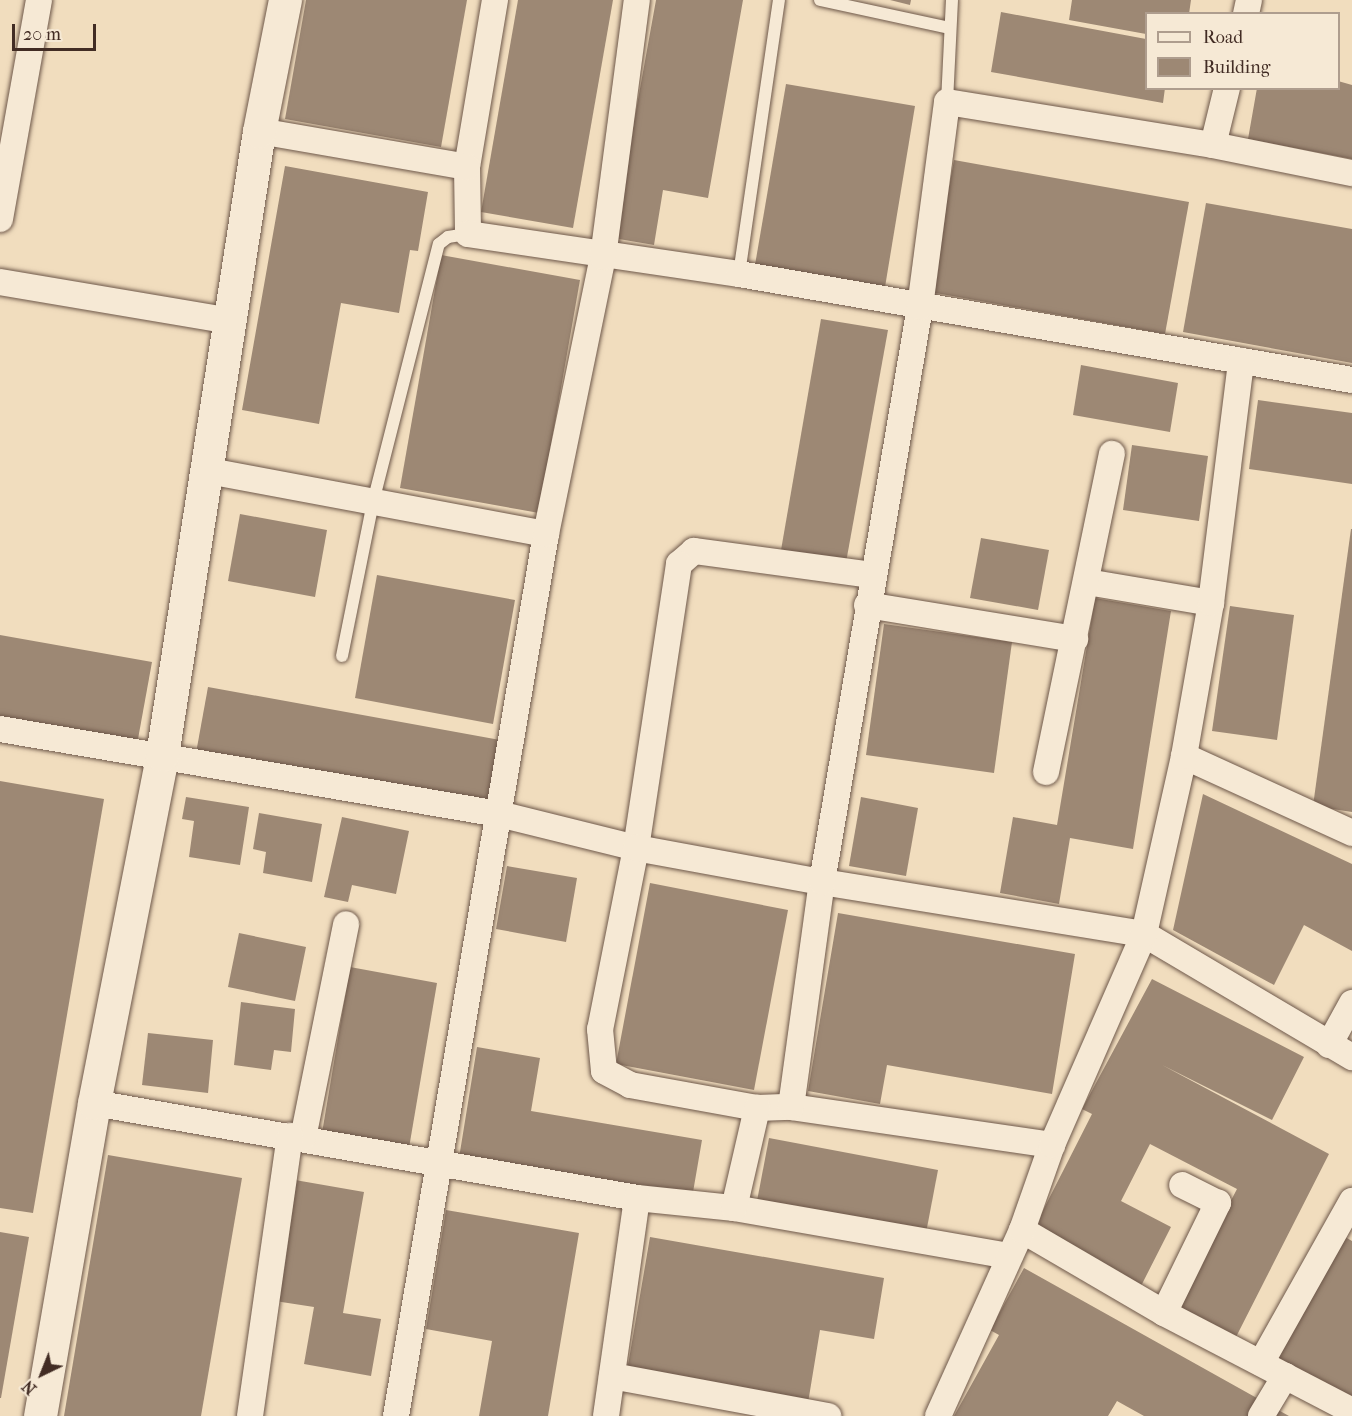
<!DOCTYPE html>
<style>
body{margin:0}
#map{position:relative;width:1352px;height:1416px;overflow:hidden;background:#f1ddbe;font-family:"IM FELL French Canon",serif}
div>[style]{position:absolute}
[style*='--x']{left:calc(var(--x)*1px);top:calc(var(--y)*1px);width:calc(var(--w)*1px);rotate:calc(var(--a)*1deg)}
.building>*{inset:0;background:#9d8874}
.roads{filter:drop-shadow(0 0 2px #6e584a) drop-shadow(0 0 2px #6e584a)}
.lane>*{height:12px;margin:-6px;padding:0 6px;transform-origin:6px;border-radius:6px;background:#f6e9d5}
.street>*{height:26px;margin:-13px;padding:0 13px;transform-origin:13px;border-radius:13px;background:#f6e9d5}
.secondary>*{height:33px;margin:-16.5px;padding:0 16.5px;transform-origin:16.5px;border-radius:16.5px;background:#f6e9d5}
span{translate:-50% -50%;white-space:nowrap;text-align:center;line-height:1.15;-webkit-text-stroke:5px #f6e9d5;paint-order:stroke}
.legend{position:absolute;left:1145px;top:12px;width:195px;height:78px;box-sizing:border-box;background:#f6e9d5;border:2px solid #ae9d8e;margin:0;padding:8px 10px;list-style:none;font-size:18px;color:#422c24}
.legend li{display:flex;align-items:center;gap:12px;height:30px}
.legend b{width:30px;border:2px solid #ae9d8e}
.north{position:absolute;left:12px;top:1344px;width:60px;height:60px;-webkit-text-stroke:4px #f6e9d5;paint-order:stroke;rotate:223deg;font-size:16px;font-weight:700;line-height:24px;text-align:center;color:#422c24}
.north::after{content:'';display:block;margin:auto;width:21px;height:27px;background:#422c24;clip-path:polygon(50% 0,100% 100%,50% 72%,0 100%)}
.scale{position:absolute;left:12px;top:24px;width:84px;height:27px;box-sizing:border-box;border:3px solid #422c24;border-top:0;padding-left:8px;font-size:18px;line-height:21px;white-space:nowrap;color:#422c24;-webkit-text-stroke:4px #f6e9d5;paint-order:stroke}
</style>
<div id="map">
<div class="building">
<div style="clip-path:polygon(306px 0,467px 0,441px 147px,285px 119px)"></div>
<div style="clip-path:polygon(518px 0,613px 0,573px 228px,481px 212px)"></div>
<div style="clip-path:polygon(656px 0,743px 0,708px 198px,663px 190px,654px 245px,613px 238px)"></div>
<div style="clip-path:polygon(890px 0,911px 0,910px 5px)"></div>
<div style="clip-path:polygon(1072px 0,1191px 0,1189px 14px,1146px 14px,1146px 34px,1069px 20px)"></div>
<div style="clip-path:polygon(1001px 12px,1146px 39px,1146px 88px,1165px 88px,1163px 103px,991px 72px)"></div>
<div style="clip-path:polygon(1338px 81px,1352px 85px,1352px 159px,1248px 139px,1257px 88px,1338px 88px)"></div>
<div style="clip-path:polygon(786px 84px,915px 106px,885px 287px,755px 265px)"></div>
<div style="clip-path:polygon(954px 160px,1189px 202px,1165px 334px,930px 292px)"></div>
<div style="clip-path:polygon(285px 166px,428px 192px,418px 251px,410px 250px,399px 313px,341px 303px,319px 424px,242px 410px)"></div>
<div style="clip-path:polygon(1206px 203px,1352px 229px,1352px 363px,1183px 332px)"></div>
<div style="clip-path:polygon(441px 255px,580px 280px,539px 513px,400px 488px)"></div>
<div style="clip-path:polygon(821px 319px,888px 330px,845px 568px,780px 556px)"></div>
<div style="clip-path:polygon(1081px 365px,1178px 383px,1170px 432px,1073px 415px)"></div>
<div style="clip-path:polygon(1258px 400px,1352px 413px,1352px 484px,1249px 469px)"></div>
<div style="clip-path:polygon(1132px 445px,1208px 456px,1199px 521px,1123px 510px)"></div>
<div style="clip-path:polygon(240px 514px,327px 530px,315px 597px,228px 581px)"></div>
<div style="clip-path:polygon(1351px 529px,1352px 529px,1352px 812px,1313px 806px)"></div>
<div style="clip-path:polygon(981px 538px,1049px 550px,1038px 610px,970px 598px)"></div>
<div style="clip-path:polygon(377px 575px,515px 600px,493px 724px,355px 698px)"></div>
<div style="clip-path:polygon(1095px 598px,1171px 611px,1133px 849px,1070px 838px,1059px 904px,1000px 893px,1013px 817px,1057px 825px)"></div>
<div style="clip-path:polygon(1230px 606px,1294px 615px,1277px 740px,1212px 731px)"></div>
<div style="clip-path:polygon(884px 624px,1012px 642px,994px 773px,866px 755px)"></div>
<div style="clip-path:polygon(0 635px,152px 662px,136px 750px,0 725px)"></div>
<div style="clip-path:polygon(208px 687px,500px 740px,489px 806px,196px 753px)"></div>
<div style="clip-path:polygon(0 781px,104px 799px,33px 1213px,0 1208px)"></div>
<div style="clip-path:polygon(1203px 794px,1352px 864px,1352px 951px,1304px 925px,1274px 985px,1173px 930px)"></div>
<div style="clip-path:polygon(186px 797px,249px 807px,240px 865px,189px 857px,194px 821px,182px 819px)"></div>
<div style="clip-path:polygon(861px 797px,918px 808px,906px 876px,849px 866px)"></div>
<div style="clip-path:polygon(259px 813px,322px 824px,312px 882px,263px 873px,266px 852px,253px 849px)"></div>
<div style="clip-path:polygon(342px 817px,409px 831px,396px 894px,352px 885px,348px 902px,324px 897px)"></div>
<div style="clip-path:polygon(507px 866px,577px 878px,566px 942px,496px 929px)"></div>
<div style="clip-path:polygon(650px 883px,788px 910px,754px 1090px,616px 1064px)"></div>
<div style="clip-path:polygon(838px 913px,1075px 954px,1052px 1094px,887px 1065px,880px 1104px,808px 1091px)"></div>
<div style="clip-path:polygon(239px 933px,306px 947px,295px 1001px,228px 987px)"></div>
<div style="clip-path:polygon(350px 967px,437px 983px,409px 1148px,322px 1133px)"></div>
<div style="clip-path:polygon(1152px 979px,1304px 1057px,1272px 1120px,1162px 1065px,1329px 1154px,1236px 1337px,1176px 1306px,1237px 1189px,1150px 1144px,1121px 1201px,1171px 1227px,1141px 1286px,1033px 1230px,1092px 1114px,1082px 1109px)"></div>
<div style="clip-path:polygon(241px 1002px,295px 1009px,291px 1052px,274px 1050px,271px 1070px,234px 1065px)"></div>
<div style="clip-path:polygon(148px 1033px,213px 1040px,208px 1093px,142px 1085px)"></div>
<div style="clip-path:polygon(477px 1047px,540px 1058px,531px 1111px,702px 1140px,692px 1198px,459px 1158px)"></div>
<div style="clip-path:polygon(769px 1138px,938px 1170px,926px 1233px,757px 1201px)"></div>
<div style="clip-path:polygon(108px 1155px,242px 1178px,201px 1416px,64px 1416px)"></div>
<div style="clip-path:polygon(295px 1180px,364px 1192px,343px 1313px,381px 1319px,371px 1376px,304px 1364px,314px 1307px,275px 1301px)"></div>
<div style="clip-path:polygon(446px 1210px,579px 1233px,548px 1416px,479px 1416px,492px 1341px,426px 1329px)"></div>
<div style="clip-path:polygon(0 1232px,29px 1237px,1px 1398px,0 1398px)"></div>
<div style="clip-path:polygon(1340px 1234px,1352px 1241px,1352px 1402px,1275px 1362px)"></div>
<div style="clip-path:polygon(650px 1237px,884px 1278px,874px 1339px,820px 1330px,808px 1403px,627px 1371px)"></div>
<div style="clip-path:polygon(1024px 1268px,1289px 1416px,1144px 1416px,1117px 1401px,1108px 1416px,954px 1416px,999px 1335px,990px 1330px)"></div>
</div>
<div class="roads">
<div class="lane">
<div style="--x:820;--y:0;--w:132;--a:12.2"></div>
<div style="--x:947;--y:102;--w:102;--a:-87.2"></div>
<div style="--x:739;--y:274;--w:277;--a:-81.7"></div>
<div style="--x:342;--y:656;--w:157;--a:-78.6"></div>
<div style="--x:373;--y:502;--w:266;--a:-75.7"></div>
<div style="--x:439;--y:244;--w:11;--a:-38"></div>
<div style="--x:448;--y:237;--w:20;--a:-9"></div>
</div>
<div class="street">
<div style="--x:495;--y:0;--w:169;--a:99.5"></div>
<div style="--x:467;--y:167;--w:67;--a:89.1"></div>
<div style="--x:468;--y:234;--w:274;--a:8.4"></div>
<div style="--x:739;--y:274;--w:622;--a:9.81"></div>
<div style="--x:1246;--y:14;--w:14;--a:-78"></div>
<div style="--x:259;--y:131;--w:211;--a:9.8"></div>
<div style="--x:1213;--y:145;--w:142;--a:11.4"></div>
<div style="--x:0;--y:219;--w:222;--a:-79.9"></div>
<div style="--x:0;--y:282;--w:234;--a:9.6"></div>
<div style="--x:209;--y:471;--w:343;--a:10.6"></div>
<div style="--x:872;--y:575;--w:180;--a:-172.3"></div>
<div style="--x:694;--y:551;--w:20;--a:139"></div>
<div style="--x:679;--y:564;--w:287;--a:98.6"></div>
<div style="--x:636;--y:848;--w:185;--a:101.2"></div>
<div style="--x:600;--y:1029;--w:42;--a:84.6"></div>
<div style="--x:604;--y:1071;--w:30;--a:28"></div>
<div style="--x:630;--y:1085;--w:129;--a:10.3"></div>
<div style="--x:757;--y:1108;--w:34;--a:-2"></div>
<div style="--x:791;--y:1107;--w:264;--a:8.3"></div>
<div style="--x:1087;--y:582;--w:126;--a:9.6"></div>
<div style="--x:867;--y:605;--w:211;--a:9.3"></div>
<div style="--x:0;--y:729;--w:506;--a:9.67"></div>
<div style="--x:499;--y:814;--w:141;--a:13.9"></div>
<div style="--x:636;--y:848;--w:189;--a:10.4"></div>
<div style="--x:822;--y:882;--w:326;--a:9.2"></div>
<div style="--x:1144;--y:934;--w:242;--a:30.6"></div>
<div style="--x:1184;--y:756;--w:185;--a:24.6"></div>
<div style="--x:1046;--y:772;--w:325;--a:-78.3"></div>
<div style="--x:1329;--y:1045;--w:48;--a:-61.3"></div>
<div style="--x:94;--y:1103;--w:551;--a:9.92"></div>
<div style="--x:637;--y:1198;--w:98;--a:5.9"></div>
<div style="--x:734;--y:1208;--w:279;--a:9.9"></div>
<div style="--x:791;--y:1107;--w:227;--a:-82.2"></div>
<div style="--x:822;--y:882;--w:583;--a:-80.33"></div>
<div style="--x:920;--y:307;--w:207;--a:-82.5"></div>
<div style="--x:947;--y:102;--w:269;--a:9.2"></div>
<div style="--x:1213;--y:145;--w:59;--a:-76.2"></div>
<div style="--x:303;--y:1138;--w:218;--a:-78.6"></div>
<div style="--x:734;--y:1208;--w:103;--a:-77"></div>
<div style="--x:1022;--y:1230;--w:164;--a:30.3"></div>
<div style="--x:1164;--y:1313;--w:212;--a:27.5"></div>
<div style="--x:1164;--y:1313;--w:123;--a:-63.9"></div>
<div style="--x:1218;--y:1203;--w:40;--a:-153.4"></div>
<div style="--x:1261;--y:1363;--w:186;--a:-60.7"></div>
<div style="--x:612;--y:1376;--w:220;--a:10.5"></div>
<div style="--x:250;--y:1416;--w:283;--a:-81.9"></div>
<div style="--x:396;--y:1416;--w:895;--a:-80.35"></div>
<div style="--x:546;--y:534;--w:283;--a:-78.4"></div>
<div style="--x:603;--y:257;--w:259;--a:-82.5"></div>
<div style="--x:606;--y:1416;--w:220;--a:-81.9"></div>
<div style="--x:938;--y:1416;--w:204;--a:-65.7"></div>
<div style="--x:1022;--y:1230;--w:90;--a:-70.6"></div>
<div style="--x:1052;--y:1145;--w:230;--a:-66.4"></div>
<div style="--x:1144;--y:934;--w:182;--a:-77.3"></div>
<div style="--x:1184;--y:756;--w:155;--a:-80"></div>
<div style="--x:1211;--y:603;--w:244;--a:-82.9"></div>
<div style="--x:1261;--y:1416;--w:47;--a:-59"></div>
</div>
<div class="secondary">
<div style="--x:40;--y:1416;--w:318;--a:-80.2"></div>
<div style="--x:94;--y:1103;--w:355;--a:-78.9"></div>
<div style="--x:162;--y:755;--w:631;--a:-81.16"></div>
<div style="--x:259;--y:131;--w:134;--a:-78.8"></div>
</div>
</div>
<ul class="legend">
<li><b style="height:8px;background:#f6e9d5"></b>Road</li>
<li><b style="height:16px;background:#9d8874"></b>Building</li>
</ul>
<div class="north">N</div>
<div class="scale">20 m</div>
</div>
